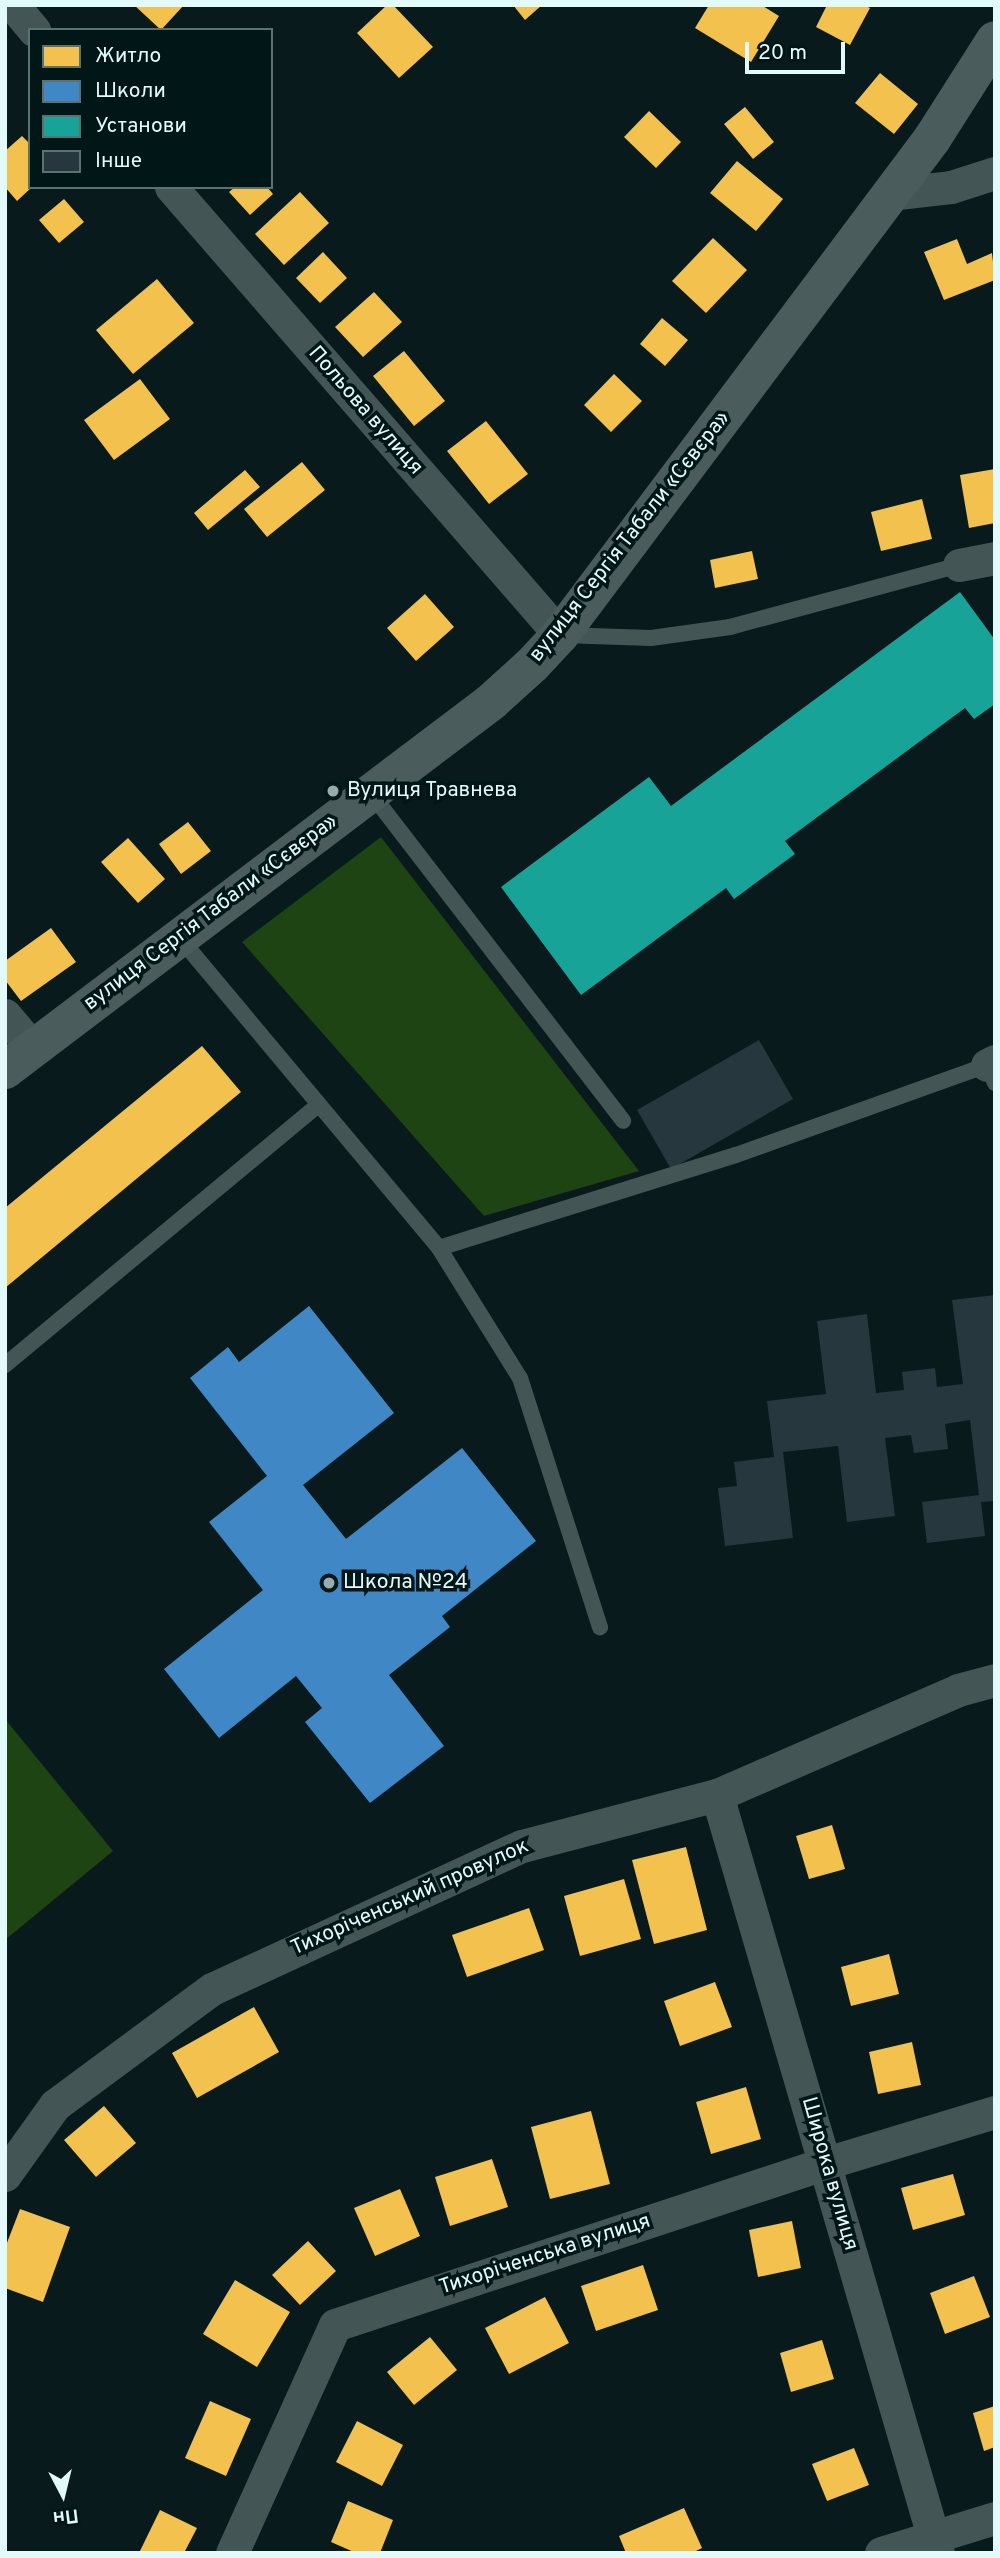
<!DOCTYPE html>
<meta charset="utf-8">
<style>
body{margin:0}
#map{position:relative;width:1000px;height:2558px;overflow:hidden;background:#081a1b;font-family:Overpass,sans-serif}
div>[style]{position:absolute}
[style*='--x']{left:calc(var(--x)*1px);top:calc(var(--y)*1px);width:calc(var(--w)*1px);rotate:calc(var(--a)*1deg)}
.green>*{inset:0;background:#1d4412}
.homes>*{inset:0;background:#f2c14e}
.schools>*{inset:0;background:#3f88c5}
.public>*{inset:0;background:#17a398}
.building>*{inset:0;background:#26383d}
.service>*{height:16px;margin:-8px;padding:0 8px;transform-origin:8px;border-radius:8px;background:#445556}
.minor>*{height:33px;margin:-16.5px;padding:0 16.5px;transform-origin:16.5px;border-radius:16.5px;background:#445556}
.secondary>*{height:38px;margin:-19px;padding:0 19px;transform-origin:19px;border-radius:19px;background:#4b5c5c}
.dots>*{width:19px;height:19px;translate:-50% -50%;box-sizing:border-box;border:4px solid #011617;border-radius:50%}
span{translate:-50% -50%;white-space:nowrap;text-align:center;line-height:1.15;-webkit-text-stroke:7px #011617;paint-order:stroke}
.street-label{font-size:21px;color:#e3fafb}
.poi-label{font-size:21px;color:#e3fafb}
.left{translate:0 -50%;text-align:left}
.frame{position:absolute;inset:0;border:7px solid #e3fafb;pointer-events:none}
.legend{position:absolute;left:28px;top:28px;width:245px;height:161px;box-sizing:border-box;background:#011617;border:2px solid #5b7172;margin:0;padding:9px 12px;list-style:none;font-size:21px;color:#e3fafb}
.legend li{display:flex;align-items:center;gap:14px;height:35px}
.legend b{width:35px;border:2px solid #5b7172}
.north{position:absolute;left:28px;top:2460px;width:70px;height:70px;-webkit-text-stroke:5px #011617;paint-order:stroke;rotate:173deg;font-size:19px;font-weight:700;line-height:28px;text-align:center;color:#e3fafb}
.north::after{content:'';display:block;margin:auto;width:24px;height:32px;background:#e3fafb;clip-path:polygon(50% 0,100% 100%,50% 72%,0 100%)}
.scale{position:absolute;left:745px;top:42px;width:100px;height:32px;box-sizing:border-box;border:4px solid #e3fafb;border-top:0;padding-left:9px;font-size:21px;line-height:24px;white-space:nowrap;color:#e3fafb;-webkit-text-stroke:5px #011617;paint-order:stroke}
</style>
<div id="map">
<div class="green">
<div style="clip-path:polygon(381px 837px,639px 1171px,484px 1216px,242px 942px)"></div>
<div style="clip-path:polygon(5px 1719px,113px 1851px,5px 1940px)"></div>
</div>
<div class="homes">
<div style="clip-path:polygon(134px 5px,184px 5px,161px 30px)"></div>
<div style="clip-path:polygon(387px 5px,393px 5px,433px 47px,399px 78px,357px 33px)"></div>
<div style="clip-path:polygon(513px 5px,542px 5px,525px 20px)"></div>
<div style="clip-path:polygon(709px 5px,761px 5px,779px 16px,751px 62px,695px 28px)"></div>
<div style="clip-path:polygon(827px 5px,864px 5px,870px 8px,850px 45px,816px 27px)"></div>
<div style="clip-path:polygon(880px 73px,918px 104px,894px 134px,855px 103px)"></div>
<div style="clip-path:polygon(745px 107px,774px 142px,753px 159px,724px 124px)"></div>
<div style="clip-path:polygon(649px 111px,681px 142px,656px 168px,624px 137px)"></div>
<div style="clip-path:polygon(22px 136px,30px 144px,32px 187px,17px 201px,5px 187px,5px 151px)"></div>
<div style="clip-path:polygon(737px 161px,783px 199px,756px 231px,710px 193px)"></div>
<div style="clip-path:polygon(235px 187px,267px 187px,273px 194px,250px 215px,229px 192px)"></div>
<div style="clip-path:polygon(300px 192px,329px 223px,284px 265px,255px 234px)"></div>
<div style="clip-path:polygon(64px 199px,84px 222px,59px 243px,39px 220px)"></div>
<div style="clip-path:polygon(713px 238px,747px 270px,706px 313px,672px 281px)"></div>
<div style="clip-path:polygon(957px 239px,967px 264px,992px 253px,995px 280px,944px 300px,924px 252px)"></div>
<div style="clip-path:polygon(323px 252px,347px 278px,320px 303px,296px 278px)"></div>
<div style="clip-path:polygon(157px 279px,194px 323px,133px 374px,96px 330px)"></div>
<div style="clip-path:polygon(374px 292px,402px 322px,363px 357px,335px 327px)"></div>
<div style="clip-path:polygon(662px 318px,688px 340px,665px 366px,640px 344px)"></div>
<div style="clip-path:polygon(404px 351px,445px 401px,414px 426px,373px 376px)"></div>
<div style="clip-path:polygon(614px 374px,642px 401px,611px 432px,584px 405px)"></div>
<div style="clip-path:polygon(140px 379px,170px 419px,114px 460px,84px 420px)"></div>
<div style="clip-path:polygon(486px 421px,528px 474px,489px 504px,447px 451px)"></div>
<div style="clip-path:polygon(302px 462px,325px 490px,267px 537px,244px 509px)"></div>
<div style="clip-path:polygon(995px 469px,995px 523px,969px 528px,960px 475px)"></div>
<div style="clip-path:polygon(245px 470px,260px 487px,208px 530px,194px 513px)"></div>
<div style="clip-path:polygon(922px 499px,932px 539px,881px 551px,871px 512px)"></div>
<div style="clip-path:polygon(752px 551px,758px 579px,715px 588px,710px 560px)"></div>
<div style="clip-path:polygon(425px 594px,454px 627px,416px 661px,387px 628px)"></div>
<div style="clip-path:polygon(188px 822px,211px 851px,181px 874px,159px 844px)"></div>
<div style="clip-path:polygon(128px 838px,165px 879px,138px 903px,101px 862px)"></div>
<div style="clip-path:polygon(51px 928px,76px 962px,21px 1001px,5px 980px,5px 961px)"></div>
<div style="clip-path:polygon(202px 1046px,241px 1092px,5px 1288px,5px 1208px)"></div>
<div style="clip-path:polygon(832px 1825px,845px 1869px,809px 1879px,796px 1836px)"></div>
<div style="clip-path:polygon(686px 1847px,707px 1930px,654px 1944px,632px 1860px)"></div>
<div style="clip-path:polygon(624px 1879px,641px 1939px,580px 1956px,564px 1896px)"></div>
<div style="clip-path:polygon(529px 1908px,544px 1950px,467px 1977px,452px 1935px)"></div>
<div style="clip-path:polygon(889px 1954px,899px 1994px,851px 2006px,841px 1967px)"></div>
<div style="clip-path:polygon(715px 1982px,732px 2027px,680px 2046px,664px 2001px)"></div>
<div style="clip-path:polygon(254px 2007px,279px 2052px,197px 2098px,172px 2053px)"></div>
<div style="clip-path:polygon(912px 2042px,921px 2085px,878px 2094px,869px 2052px)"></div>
<div style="clip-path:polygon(746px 2087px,761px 2139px,711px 2154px,696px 2102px)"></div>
<div style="clip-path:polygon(104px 2106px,136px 2143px,96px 2177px,64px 2140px)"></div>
<div style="clip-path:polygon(591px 2111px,610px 2184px,550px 2199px,531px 2127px)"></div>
<div style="clip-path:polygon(492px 2159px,508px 2207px,450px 2226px,435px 2177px)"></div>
<div style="clip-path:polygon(953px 2174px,965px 2215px,913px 2230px,901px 2188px)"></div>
<div style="clip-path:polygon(400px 2189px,420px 2236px,375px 2256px,354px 2208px)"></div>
<div style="clip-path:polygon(20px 2209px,70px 2227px,43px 2302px,5px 2288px,5px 2248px)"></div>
<div style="clip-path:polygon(792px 2221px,801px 2268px,758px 2277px,749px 2230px)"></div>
<div style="clip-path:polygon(308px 2241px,336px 2271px,300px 2305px,272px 2275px)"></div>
<div style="clip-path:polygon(643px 2265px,658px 2310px,596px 2331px,581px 2286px)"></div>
<div style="clip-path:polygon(974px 2276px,990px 2317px,945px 2334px,930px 2293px)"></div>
<div style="clip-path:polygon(235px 2280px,290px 2312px,257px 2367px,203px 2334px)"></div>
<div style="clip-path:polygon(545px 2297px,569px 2343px,509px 2374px,485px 2328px)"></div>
<div style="clip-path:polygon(430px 2337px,457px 2370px,414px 2405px,387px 2372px)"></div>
<div style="clip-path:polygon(822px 2340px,834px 2379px,791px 2392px,780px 2353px)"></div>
<div style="clip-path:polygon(210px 2401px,251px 2419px,226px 2476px,185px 2458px)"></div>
<div style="clip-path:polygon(995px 2406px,995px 2447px,984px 2451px,973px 2413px)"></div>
<div style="clip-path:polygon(357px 2421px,403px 2445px,382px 2486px,336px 2462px)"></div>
<div style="clip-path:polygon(854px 2448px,869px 2485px,827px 2501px,812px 2464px)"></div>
<div style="clip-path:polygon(348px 2501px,393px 2520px,380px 2553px,356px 2553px,331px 2542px)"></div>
<div style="clip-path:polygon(684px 2508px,702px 2548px,692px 2553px,626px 2553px,619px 2536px)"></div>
<div style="clip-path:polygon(160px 2510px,197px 2528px,184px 2553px,139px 2553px)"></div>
</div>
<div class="schools">
<div style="clip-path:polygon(309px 1306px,394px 1413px,303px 1485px,346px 1539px,462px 1448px,536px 1541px,442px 1616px,450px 1627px,389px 1675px,444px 1746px,370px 1803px,305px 1722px,322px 1708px,296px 1676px,219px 1738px,164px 1669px,263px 1590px,209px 1522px,267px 1476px,190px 1378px,228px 1347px,239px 1362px)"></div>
</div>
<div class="public">
<div style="clip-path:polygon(960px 592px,995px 640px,995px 704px,974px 719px,965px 708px,785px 841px,795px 854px,734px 899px,726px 888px,581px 995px,501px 887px,649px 777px,671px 806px)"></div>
</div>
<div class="building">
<div style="clip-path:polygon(759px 1040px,793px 1099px,671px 1169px,637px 1110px)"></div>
<div style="clip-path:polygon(995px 1295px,995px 1501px,981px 1502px,985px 1536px,927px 1543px,922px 1502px,979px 1495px,970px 1420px,945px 1424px,948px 1449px,914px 1453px,911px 1435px,885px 1438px,895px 1516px,847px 1522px,838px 1446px,783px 1452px,793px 1538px,725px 1546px,718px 1488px,737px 1486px,734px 1462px,774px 1457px,767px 1401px,826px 1394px,817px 1321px,867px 1314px,876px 1393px,904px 1390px,902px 1372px,935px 1368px,937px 1387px,963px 1384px,952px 1300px)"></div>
</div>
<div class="service">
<div style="--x:561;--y:635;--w:90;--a:1.9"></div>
<div style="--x:651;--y:638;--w:80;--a:-7.9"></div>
<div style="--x:730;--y:627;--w:237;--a:-15.1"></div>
<div style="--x:370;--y:792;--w:415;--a:52.4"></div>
<div style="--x:179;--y:937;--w:405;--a:50.1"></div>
<div style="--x:439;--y:1248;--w:153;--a:58.1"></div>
<div style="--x:520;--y:1378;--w:262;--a:72.2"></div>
<div style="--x:439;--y:1248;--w:311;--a:-17.4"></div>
<div style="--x:736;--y:1155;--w:267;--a:-19.7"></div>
<div style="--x:987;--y:1065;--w:20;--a:66"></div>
<div style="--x:5;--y:1365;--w:408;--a:-39.7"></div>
</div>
<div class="minor">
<div style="--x:13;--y:5;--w:33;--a:50"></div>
<div style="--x:171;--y:187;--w:593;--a:49.03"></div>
<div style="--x:889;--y:194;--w:62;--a:-6.4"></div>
<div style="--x:951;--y:187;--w:46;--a:-17.7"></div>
<div style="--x:959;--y:565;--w:37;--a:-11"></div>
<div style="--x:5;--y:1015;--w:43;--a:49.7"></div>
<div style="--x:987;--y:1065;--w:9;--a:-27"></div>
<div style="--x:717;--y:1795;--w:790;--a:73.75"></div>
<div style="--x:5;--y:2175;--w:86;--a:-54.5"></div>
<div style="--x:55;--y:2105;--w:195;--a:-36.5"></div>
<div style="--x:212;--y:1989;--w:341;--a:-24.8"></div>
<div style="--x:522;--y:1846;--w:202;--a:-14.7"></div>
<div style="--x:717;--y:1795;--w:263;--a:-23.5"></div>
<div style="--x:958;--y:1690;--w:38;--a:-15"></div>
<div style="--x:232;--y:2553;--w:250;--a:-65.7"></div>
<div style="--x:335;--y:2325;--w:517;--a:-18.26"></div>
<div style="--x:826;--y:2163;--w:177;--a:-16.8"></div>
<div style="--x:881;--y:2553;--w:119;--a:-17.1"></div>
</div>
<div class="secondary">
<div style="--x:5;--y:1070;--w:610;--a:-37.13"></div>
<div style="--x:491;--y:702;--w:55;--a:-42.1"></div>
<div style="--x:532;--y:665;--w:41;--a:-47"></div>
<div style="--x:560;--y:635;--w:620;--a:-53.13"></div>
<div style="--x:932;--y:139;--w:117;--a:-57.5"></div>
</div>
<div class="dots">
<div style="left:333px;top:791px;background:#96acad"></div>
<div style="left:329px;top:1583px;background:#96acad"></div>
</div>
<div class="street-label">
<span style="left:365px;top:411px;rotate:49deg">Польова вулиця</span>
<span style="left:630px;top:537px;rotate:-52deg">вулиця Сергія Табали «Сєвєра»</span>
<span style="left:211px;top:913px;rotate:-37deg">вулиця Сергія Табали «Сєвєра»</span>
<span style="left:410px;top:1898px;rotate:-24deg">Тихоріченський провулок</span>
<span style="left:829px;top:2174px;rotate:74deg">Широка вулиця</span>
<span style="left:545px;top:2255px;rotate:-18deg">Тихоріченська вулиця</span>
</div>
<div class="poi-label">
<span class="left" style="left:347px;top:791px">Вулиця Травнева</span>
<span class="left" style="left:343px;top:1583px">Школа №24</span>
</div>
<div class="frame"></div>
<ul class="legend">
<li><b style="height:19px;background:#f2c14e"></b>Житло</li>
<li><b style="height:19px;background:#3f88c5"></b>Школи</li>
<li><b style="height:19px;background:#17a398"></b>Установи</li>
<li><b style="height:19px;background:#26383d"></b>Інше</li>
</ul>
<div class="north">Пн</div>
<div class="scale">20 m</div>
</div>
